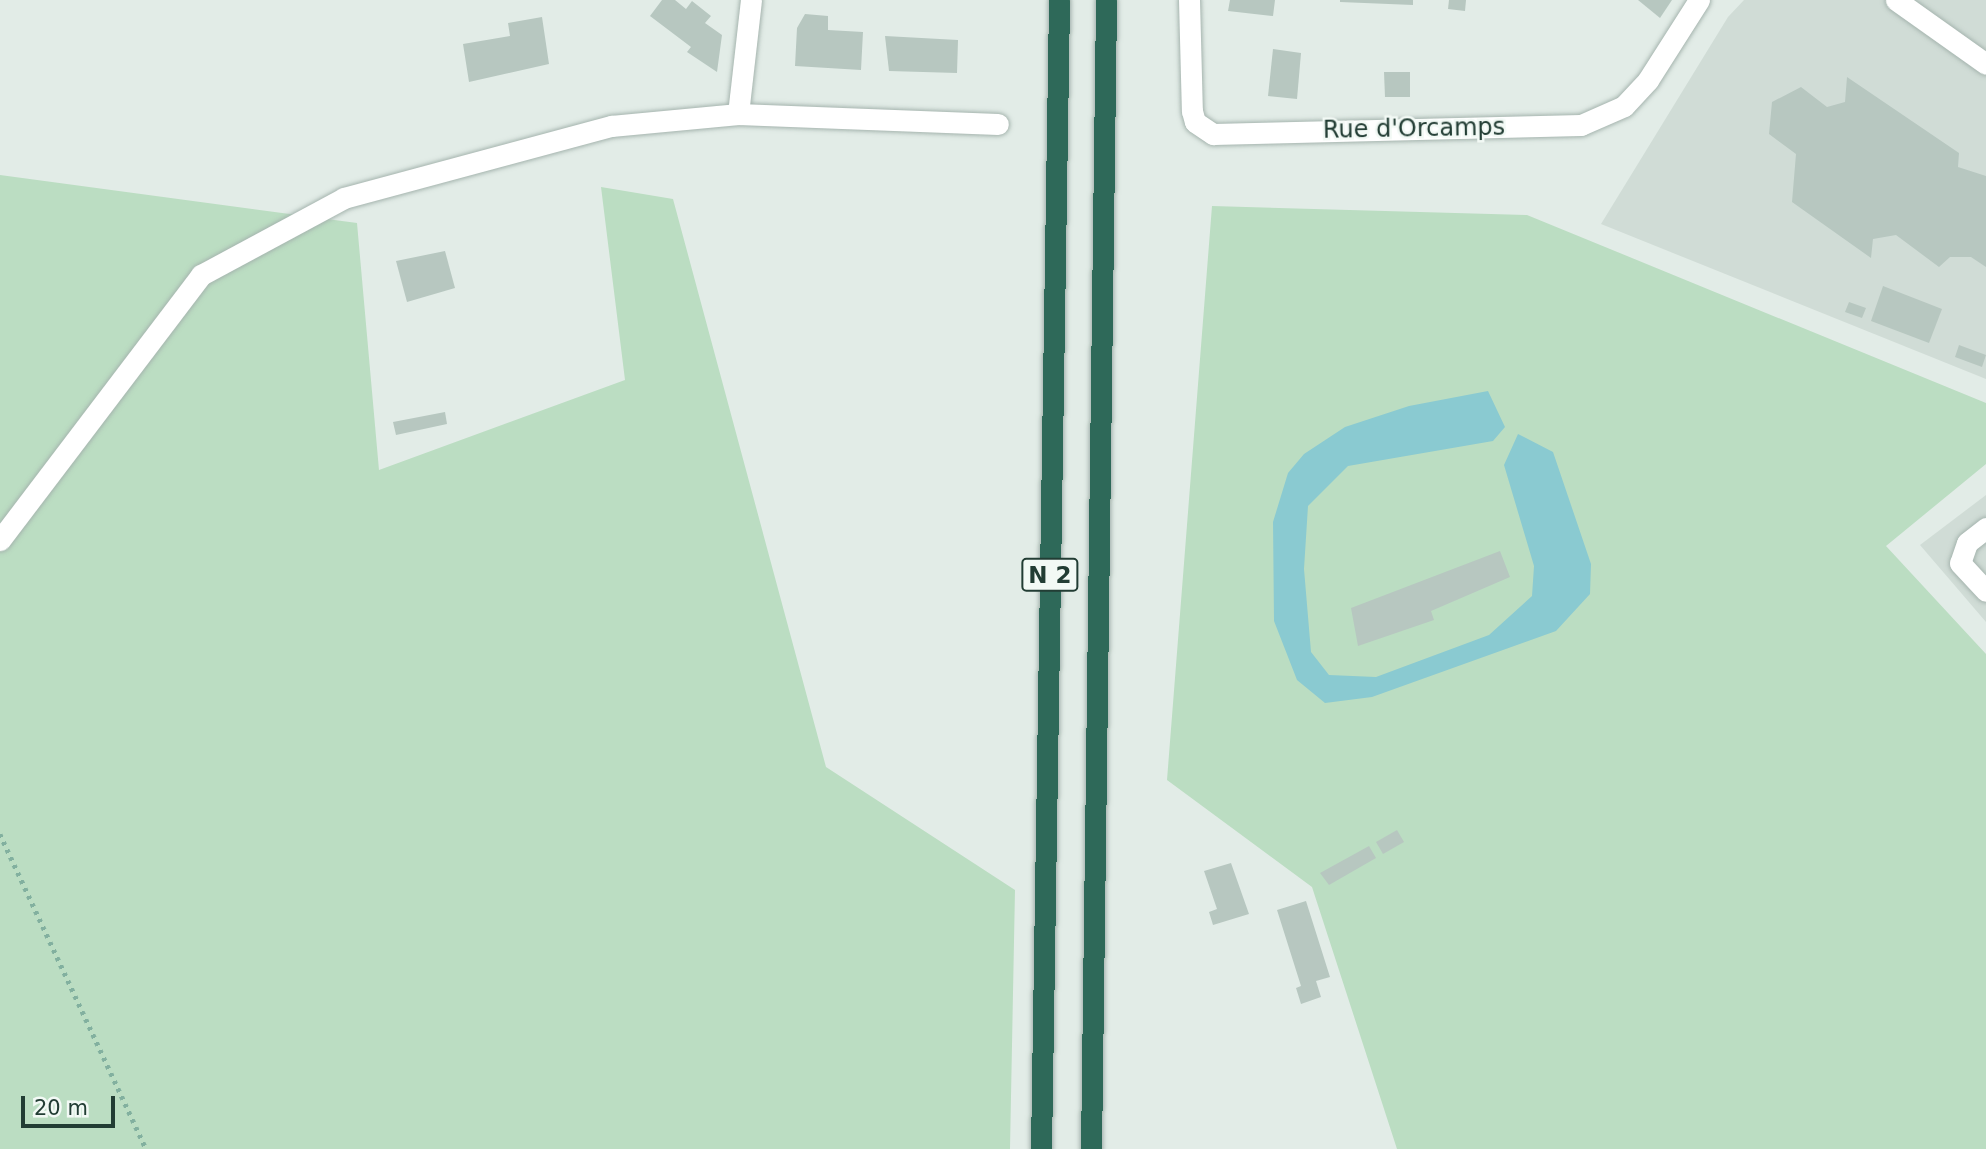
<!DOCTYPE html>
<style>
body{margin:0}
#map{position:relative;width:1986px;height:1149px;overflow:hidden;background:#e2ece7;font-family:"DejaVu Sans",sans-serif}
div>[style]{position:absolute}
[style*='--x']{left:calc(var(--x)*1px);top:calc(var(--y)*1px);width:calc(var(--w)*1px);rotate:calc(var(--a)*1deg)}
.built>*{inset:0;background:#d0dcd6}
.green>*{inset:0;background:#bbddc2}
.water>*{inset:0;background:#8acad1}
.building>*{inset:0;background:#b7c7c0}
.path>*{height:4.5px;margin-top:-2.25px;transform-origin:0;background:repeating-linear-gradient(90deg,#82b09f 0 3.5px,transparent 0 8.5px)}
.roads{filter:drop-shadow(0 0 2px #a5b4ae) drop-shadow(0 0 2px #a5b4ae)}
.minor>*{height:21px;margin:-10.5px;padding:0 10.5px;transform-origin:10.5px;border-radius:10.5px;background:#fff}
.highway>*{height:21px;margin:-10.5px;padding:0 10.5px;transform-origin:10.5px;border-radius:10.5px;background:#2e6959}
span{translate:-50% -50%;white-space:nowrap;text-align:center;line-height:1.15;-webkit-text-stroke:5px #f2f9f5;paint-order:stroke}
.shield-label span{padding:2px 5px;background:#f2f9f5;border:2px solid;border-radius:5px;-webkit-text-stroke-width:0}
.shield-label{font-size:23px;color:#223d34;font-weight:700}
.street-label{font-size:24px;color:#223d34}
.scale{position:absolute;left:21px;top:1096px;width:94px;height:32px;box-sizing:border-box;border:4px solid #223d34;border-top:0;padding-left:9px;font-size:21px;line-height:24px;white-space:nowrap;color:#223d34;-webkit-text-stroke:5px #f2f9f5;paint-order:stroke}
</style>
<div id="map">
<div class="built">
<div style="clip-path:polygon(1744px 0,1986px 0,1986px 379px,1601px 224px,1728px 17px)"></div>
<div style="clip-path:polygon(1986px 495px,1986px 622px,1920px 545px)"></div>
</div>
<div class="green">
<div style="clip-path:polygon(0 175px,357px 223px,379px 470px,625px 380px,601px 187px,673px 199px,826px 767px,1015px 890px,1010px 1149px,0 1149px)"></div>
<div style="clip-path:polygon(1212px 206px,1527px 215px,1986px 403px,1986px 464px,1886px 546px,1986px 654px,1986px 1149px,1397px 1149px,1312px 887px,1167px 780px)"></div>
</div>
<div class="water">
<div style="clip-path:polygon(1488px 391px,1505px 427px,1493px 441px,1348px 466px,1308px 506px,1304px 569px,1311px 652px,1329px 675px,1376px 677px,1489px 635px,1532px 596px,1534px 566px,1504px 465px,1518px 434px,1553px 452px,1591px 564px,1590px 594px,1556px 631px,1372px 697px,1325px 703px,1297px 680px,1274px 621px,1273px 522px,1288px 473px,1304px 454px,1345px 427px,1409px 406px)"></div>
</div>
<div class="building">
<div style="clip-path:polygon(662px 0,675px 0,686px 9px,692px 1px,711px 16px,705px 23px,722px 35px,717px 72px,687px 52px,691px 47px,650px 16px)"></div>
<div style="clip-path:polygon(1230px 0,1275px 0,1273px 16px,1228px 11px)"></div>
<div style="clip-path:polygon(1340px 0,1413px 0,1413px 5px,1340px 2px)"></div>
<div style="clip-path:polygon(1449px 0,1466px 0,1465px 11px,1448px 9px)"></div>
<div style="clip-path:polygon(1638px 0,1672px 0,1660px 18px)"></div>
<div style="clip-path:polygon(805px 14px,828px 16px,828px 30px,863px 32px,861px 70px,795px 66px,797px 28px)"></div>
<div style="clip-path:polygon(542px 17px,549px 64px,469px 82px,463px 44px,510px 36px,508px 23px)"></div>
<div style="clip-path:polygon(885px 36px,958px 40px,957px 73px,889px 71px)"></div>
<div style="clip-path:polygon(1273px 49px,1301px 53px,1297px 99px,1268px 96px)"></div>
<div style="clip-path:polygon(1384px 72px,1410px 72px,1410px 97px,1385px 97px)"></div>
<div style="clip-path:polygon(1847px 77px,1959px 153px,1958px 167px,1986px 176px,1986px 267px,1971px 257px,1950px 257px,1939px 267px,1896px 235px,1873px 239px,1871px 258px,1792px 202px,1796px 154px,1769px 134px,1772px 102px,1801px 87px,1827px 107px,1845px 102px)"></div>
<div style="clip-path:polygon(445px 251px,455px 288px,407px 302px,396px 261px)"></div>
<div style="clip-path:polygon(1883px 286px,1942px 309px,1929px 343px,1871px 321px)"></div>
<div style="clip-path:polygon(1849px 302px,1866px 308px,1862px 318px,1845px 312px)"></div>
<div style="clip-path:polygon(1959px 345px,1986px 355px,1982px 367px,1955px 357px)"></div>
<div style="clip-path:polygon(445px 412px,447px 424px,396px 435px,393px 422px)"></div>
<div style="clip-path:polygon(1500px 551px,1510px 577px,1431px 611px,1434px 620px,1358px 646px,1351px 608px)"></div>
<div style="clip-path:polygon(1397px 830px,1404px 842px,1383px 854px,1376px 842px)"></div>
<div style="clip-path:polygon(1369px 846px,1376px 858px,1329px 885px,1320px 873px)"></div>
<div style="clip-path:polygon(1231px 863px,1249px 914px,1213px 925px,1209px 912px,1217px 909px,1204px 871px)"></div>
<div style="clip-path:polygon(1306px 901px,1330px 977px,1316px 981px,1321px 997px,1301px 1004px,1296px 988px,1301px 986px,1277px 910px)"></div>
</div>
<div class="path">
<div style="--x:0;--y:834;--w:347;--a:65.1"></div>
</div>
<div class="roads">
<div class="minor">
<div style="--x:1189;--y:0;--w:111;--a:88.5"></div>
<div style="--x:1192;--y:111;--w:11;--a:75"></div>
<div style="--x:1195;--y:122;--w:22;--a:34"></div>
<div style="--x:1213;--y:134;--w:368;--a:-1.4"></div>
<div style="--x:1581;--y:125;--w:47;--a:-23.8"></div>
<div style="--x:1624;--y:106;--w:35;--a:-47"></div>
<div style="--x:1648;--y:80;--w:95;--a:-57.5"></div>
<div style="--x:1896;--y:0;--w:110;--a:35.4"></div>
<div style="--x:738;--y:114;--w:115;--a:-83.5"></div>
<div style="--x:1986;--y:528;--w:24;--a:142"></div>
<div style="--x:1967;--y:543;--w:21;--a:109"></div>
<div style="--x:1960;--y:563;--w:38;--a:47"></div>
<div style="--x:0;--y:540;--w:333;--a:-52.8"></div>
<div style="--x:201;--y:275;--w:162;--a:-28.3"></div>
<div style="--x:344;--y:198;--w:277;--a:-15.1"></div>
<div style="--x:611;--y:126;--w:128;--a:-5.4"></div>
<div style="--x:738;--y:114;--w:260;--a:2.2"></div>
</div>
<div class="highway">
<div style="--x:1041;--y:1149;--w:1149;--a:-89.1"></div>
<div style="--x:1091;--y:1149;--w:1149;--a:-89.25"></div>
</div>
</div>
<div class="shield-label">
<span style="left:1050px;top:575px">N 2</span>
</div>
<div class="street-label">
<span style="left:1414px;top:129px;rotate:-1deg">Rue d'Orcamps</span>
</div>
<div class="scale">20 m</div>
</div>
